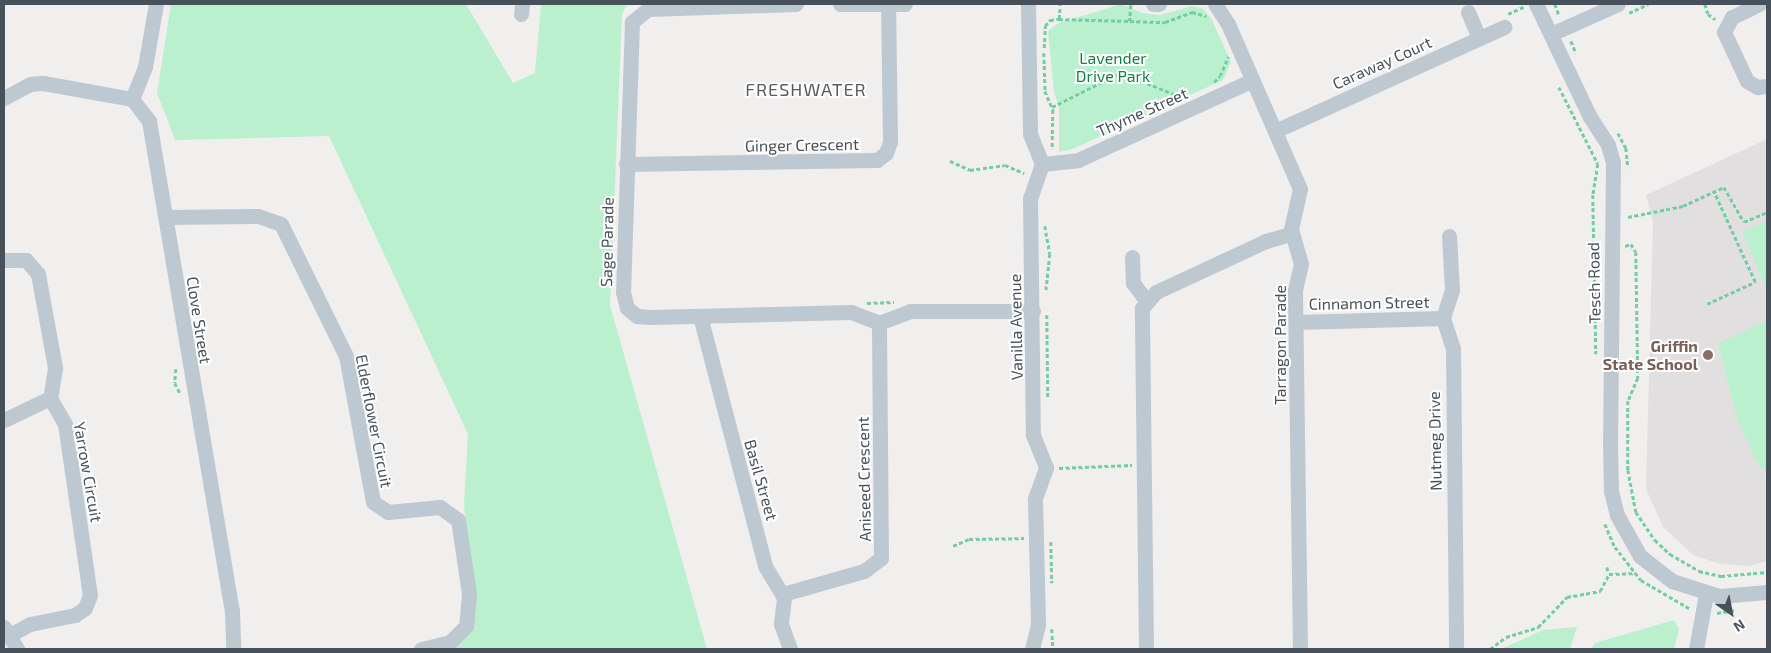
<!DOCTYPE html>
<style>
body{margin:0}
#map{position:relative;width:1771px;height:653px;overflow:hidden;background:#f1eeee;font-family:"Exo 2",sans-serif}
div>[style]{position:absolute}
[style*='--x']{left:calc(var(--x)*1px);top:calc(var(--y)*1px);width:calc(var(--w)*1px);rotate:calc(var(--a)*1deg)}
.education>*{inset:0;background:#e2dfe0}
.green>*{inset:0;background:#bbf0cf}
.path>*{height:2.5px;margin-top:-1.25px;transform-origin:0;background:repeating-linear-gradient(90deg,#72cea1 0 4px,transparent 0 6.5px)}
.minor>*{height:15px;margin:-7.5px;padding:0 7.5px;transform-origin:7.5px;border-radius:7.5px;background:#bec8d1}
.dots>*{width:14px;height:14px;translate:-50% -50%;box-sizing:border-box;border:2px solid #fff;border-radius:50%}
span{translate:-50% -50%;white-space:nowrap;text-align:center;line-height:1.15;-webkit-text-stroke:4px #fff;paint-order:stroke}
.park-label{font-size:16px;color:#147f4a}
.street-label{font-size:16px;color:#46515c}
.education-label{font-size:16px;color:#785e54;font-weight:700}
.right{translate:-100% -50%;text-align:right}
.neighbourhood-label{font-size:18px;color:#5a5e63;letter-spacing:1px}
.frame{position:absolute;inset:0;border:5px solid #46515c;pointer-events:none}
.north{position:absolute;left:1706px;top:588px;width:50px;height:50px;-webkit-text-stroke:4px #fff;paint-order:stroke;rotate:147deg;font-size:14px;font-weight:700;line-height:20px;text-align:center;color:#46515c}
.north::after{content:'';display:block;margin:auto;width:18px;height:22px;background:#46515c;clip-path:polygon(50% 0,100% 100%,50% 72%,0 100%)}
</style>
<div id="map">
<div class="education">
<div style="clip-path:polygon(1767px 139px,1767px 561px,1749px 566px,1720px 564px,1693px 555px,1663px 527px,1646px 489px,1653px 221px,1646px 195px)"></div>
</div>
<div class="green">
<div style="clip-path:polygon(171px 4px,466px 4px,513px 83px,535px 73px,541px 4px,627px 4px,622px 15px,610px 305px,707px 649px,454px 649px,472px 622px,464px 503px,468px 434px,329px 136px,175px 140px,157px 93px)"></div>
<div style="clip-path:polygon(1121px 4px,1143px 13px,1160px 15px,1192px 6px,1202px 8px,1211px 18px,1231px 62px,1223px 80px,1073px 149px,1059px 152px,1059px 107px,1054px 92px,1048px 31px,1059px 23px)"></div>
<div style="clip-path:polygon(1767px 221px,1767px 284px,1765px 285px,1742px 232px)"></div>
<div style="clip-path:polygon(1767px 321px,1767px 320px,1767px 474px,1756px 461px,1736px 416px,1718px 343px)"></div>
<div style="clip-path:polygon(1674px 620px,1679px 629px,1674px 649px,1591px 649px,1595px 643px)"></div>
<div style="clip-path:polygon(1577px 627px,1570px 649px,1501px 649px,1543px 630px)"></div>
</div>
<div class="path">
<div style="--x:1555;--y:4;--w:12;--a:70"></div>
<div style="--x:1705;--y:4;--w:10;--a:73"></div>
<div style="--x:1708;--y:14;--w:9;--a:36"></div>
<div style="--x:1131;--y:5;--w:16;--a:94"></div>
<div style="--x:1130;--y:21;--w:35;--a:2"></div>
<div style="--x:1165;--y:22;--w:29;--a:-20"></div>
<div style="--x:1192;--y:12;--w:15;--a:16"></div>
<div style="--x:1629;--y:13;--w:21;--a:-25"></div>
<div style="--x:1508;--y:14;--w:17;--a:-25"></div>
<div style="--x:1059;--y:19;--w:71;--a:1.6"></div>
<div style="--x:1571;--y:41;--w:13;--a:67"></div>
<div style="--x:1044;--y:48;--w:22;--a:-87"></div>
<div style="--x:1045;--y:26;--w:8;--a:-50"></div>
<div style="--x:1050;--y:20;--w:9;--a:-6"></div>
<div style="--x:1059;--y:19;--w:15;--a:-86"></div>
<div style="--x:1044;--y:53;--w:38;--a:88"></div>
<div style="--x:1045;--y:91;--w:21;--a:67"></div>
<div style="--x:1053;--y:110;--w:39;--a:91"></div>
<div style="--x:1214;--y:82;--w:8;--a:-45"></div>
<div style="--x:1220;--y:76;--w:21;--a:-67"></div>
<div style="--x:1559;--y:87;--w:86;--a:63.1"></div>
<div style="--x:1598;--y:164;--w:31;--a:99"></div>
<div style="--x:1593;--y:195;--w:159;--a:88.9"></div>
<div style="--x:1052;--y:107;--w:72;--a:-26.6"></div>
<div style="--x:1116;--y:75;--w:13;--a:4"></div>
<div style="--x:1129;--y:76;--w:56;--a:22"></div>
<div style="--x:1618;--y:133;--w:17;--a:62"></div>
<div style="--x:1626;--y:148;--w:20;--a:84"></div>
<div style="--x:950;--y:161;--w:22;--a:24"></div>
<div style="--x:970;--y:170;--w:35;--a:-8"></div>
<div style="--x:1005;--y:165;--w:21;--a:23"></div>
<div style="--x:1628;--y:217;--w:56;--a:-11.3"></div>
<div style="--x:1683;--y:206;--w:45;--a:-24.9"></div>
<div style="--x:1724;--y:187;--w:40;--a:60.3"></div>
<div style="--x:1744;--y:222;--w:25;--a:-23"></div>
<div style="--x:1045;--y:226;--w:28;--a:80"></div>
<div style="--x:1050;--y:254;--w:36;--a:96"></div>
<div style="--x:1625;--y:246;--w:6;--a:-18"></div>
<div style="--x:1631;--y:244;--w:9;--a:58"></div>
<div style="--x:1636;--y:252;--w:126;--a:89.1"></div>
<div style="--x:1638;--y:378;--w:25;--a:113"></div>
<div style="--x:1628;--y:401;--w:69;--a:90"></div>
<div style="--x:867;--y:303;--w:27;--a:-2"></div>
<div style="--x:1707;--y:304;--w:53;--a:-24.6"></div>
<div style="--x:1755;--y:282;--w:99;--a:-114.5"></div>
<div style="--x:1047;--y:315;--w:84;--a:89.3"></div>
<div style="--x:176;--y:369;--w:14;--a:94"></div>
<div style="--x:175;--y:383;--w:13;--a:63"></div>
<div style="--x:1059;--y:468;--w:73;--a:-2.4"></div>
<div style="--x:1628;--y:470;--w:43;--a:79.2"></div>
<div style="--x:1636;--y:512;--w:34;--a:56"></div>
<div style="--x:1655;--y:540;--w:21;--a:43"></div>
<div style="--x:1670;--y:554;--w:34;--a:30"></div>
<div style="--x:1699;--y:571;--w:23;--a:13"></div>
<div style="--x:1721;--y:576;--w:46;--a:-5"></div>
<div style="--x:1605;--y:524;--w:25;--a:67"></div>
<div style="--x:1615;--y:547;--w:42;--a:51.8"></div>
<div style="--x:1641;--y:580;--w:56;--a:30.3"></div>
<div style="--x:1051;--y:542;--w:41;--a:88.6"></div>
<div style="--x:953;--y:546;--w:17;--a:-24"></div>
<div style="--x:969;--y:539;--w:55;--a:-1"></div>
<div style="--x:1607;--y:567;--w:7;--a:74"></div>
<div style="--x:1717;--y:613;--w:19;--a:-9"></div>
<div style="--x:1052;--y:629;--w:20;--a:87"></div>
<div style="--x:1490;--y:649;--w:20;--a:-37"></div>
<div style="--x:1506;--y:637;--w:34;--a:-17"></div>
<div style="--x:1538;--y:627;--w:42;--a:-46"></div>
<div style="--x:1567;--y:597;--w:34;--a:-10"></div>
<div style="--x:1600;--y:591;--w:19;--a:-62"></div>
<div style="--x:1609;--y:574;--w:25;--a:-2"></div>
</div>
<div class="minor">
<div style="--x:156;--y:4;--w:64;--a:99.9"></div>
<div style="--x:145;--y:67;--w:35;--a:112"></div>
<div style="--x:132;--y:99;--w:28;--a:52"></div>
<div style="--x:149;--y:121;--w:497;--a:80.4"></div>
<div style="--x:232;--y:611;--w:38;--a:88"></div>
<div style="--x:796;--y:4;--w:148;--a:178.1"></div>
<div style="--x:648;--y:9;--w:21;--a:141"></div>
<div style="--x:632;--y:22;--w:270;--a:91.9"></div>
<div style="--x:623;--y:292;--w:16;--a:76"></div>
<div style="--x:627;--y:308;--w:13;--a:39"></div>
<div style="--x:637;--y:316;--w:13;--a:4"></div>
<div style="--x:650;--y:317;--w:201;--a:-1.4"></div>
<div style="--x:851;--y:312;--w:30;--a:21"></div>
<div style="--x:879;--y:323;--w:33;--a:-21"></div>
<div style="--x:910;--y:311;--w:123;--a:0"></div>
<div style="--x:840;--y:4;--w:65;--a:0"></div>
<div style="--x:1028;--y:4;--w:130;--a:89.1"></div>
<div style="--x:1030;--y:134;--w:32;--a:68"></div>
<div style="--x:1042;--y:164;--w:36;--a:109"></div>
<div style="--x:1030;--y:198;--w:237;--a:89.3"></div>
<div style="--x:1033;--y:435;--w:35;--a:68"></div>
<div style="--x:1046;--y:468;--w:33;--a:110"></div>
<div style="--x:1035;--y:499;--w:126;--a:88.6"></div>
<div style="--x:1038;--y:625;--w:25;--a:104"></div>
<div style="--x:1153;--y:4;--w:6;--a:0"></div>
<div style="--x:1215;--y:4;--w:24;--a:57"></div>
<div style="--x:1228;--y:24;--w:180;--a:66.4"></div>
<div style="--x:1300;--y:189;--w:41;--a:102.7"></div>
<div style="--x:1291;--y:229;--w:36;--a:74"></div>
<div style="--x:1301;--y:264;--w:28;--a:103"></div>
<div style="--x:1295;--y:291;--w:358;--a:89.2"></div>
<div style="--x:1536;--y:4;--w:125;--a:64.5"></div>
<div style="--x:1590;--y:117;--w:33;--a:57"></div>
<div style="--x:1608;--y:145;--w:18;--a:74"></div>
<div style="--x:1613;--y:162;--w:280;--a:90.6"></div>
<div style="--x:1610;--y:442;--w:49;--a:88.8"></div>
<div style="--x:1611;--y:491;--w:25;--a:76"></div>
<div style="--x:1617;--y:515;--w:47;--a:60.7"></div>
<div style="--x:1640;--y:556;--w:41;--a:38"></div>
<div style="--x:1672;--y:581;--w:49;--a:17.7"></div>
<div style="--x:1719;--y:596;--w:48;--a:-4.8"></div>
<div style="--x:1759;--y:4;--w:30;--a:154"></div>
<div style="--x:1732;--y:17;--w:17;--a:118"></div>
<div style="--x:1724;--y:32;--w:54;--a:64.9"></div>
<div style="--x:1747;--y:81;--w:12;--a:31"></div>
<div style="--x:1757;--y:87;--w:10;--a:-6"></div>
<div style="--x:1468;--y:12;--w:28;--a:67"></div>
<div style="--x:521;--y:14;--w:10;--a:-84"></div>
<div style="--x:1551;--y:34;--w:73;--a:-24.1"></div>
<div style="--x:4;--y:98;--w:30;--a:-28"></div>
<div style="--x:30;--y:84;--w:13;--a:-4"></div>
<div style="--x:43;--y:83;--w:90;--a:10.2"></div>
<div style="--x:1275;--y:131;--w:252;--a:-24.4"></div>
<div style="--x:626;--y:164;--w:251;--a:-0.9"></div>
<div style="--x:877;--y:160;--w:11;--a:-38"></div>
<div style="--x:886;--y:153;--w:12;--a:-70"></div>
<div style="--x:890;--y:142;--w:138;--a:-90.8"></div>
<div style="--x:1042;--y:164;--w:36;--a:-6"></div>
<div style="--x:1078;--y:160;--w:192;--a:-24.6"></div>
<div style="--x:165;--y:217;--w:93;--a:-0.6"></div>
<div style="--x:258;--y:216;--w:24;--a:19"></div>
<div style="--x:281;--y:224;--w:147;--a:63.8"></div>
<div style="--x:346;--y:356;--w:148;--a:79.5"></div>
<div style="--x:373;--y:502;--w:18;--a:34"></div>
<div style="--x:388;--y:512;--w:52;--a:-5.5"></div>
<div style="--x:440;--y:507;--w:22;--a:36"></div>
<div style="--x:458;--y:520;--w:75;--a:81.5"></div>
<div style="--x:469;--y:594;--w:32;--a:95"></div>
<div style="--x:466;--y:626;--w:23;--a:135"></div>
<div style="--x:450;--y:642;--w:30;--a:166"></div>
<div style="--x:1449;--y:236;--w:54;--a:86.8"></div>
<div style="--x:1452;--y:290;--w:29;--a:108"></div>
<div style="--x:1443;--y:318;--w:32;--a:72"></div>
<div style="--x:1453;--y:348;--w:301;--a:89.4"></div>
<div style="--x:1132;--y:257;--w:26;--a:88"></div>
<div style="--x:1133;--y:283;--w:21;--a:53"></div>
<div style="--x:4;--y:260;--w:22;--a:0"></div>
<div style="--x:26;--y:260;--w:18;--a:49"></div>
<div style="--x:38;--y:274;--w:96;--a:79.7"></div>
<div style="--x:55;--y:368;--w:30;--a:99"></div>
<div style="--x:50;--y:398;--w:30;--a:60"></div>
<div style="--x:65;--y:424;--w:173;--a:81.7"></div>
<div style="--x:90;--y:595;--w:14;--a:111"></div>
<div style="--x:85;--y:608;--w:12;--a:145"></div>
<div style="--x:75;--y:615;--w:46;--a:168.7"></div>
<div style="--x:30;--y:624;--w:24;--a:152"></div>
<div style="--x:700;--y:316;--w:258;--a:75.4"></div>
<div style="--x:765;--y:566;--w:37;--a:59"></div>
<div style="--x:784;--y:598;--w:26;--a:97"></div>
<div style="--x:781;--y:624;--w:27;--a:70"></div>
<div style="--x:1296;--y:322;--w:147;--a:-1.6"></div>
<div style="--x:4;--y:420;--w:51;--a:-25.6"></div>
<div style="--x:783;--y:594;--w:84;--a:-15.9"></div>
<div style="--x:864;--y:571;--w:21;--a:-37"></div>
<div style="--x:881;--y:558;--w:235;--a:-90.5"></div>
<div style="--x:4;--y:627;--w:26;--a:59"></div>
<div style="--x:1146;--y:649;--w:341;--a:-90.7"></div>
<div style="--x:1142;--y:308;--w:21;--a:-49"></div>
<div style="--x:1156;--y:292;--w:121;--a:-24.9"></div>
<div style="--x:1266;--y:241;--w:26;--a:-16"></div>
<div style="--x:1696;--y:649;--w:56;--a:-79.7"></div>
</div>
<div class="dots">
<div style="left:1708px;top:355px;background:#8d6e63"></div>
</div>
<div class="park-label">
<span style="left:1113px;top:67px">Lavender<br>Drive Park</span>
</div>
<div class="street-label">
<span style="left:1382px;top:63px;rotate:-24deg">Caraway Court</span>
<span style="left:1142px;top:112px;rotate:-24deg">Thyme Street</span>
<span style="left:802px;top:145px;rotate:-1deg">Ginger Crescent</span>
<span style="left:607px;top:242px;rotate:-89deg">Sage Parade</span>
<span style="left:1594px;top:283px;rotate:-91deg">Tesch Road</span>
<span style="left:1369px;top:303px;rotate:-1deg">Cinnamon Street</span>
<span style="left:199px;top:320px;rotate:81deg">Clove Street</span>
<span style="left:1016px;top:327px;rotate:-91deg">Vanilla Avenue</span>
<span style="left:1280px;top:345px;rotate:-90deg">Tarragon Parade</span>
<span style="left:374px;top:421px;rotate:79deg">Elderflower Circuit</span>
<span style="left:1435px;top:441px;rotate:-91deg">Nutmeg Drive</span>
<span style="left:88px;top:472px;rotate:80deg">Yarrow Circuit</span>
<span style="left:864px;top:479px;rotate:-91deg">Aniseed Crescent</span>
<span style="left:761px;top:480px;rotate:74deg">Basil Street</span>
</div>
<div class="education-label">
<span class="right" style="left:1698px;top:355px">Griffin<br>State School</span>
</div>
<div class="neighbourhood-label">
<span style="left:806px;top:89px">FRESHWATER</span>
</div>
<div class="frame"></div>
<div class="north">N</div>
</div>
